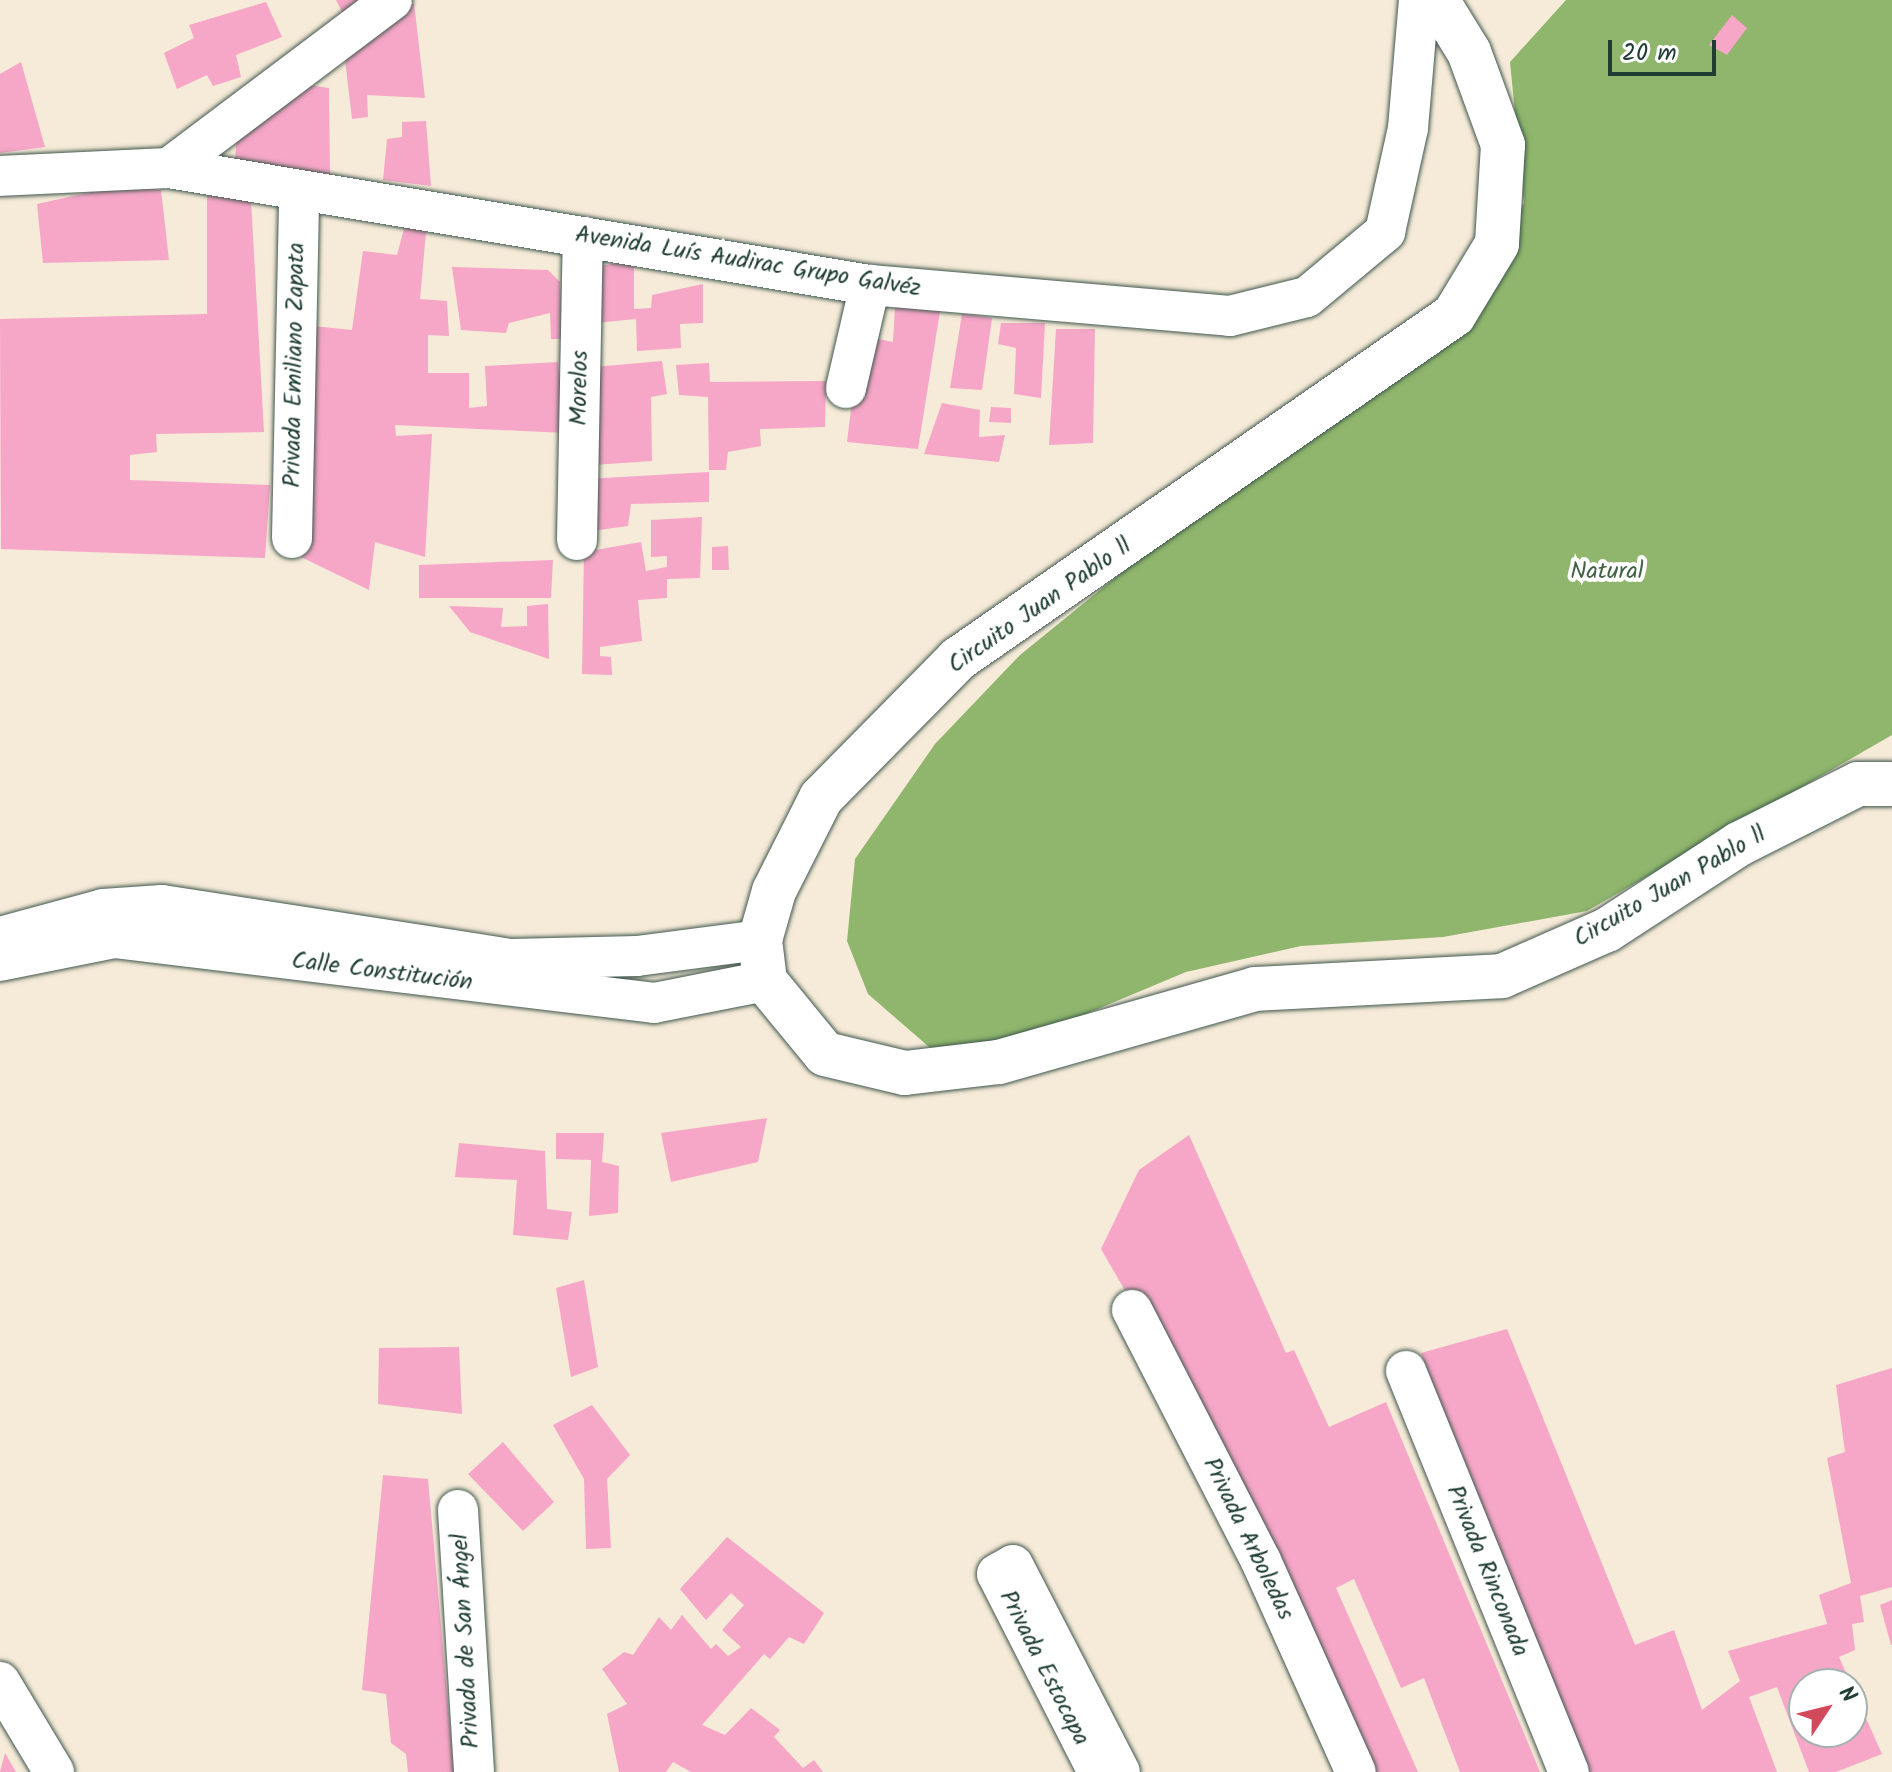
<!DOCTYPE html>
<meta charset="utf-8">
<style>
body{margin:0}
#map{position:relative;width:1892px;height:1772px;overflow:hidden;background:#f6ebd8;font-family:Kalam,sans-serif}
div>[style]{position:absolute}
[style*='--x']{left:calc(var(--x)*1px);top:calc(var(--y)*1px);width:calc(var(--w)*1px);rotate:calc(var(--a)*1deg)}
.forest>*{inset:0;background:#8fb66c}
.building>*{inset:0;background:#f6a6c7}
.roads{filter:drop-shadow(0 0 2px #3f574d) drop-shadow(0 0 2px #3f574d)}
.street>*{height:40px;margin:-20px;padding:0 20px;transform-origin:20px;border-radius:20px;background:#fff}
.secondary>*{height:44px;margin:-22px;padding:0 22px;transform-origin:22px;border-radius:22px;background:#fff}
span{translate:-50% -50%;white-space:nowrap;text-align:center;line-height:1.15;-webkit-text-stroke:8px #fff;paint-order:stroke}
.street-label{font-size:24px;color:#1f3d34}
.park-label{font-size:24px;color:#446346}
.north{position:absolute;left:1788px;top:1668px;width:80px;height:80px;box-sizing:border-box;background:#fff;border:2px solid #a5b1ae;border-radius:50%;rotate:55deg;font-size:22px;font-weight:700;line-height:32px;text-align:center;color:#1f3d34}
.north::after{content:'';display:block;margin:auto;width:28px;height:36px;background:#d1495b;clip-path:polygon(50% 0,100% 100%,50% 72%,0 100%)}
.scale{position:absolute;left:1608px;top:40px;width:108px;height:36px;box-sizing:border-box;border:4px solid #1f3d34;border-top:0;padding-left:10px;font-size:24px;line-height:28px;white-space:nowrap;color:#1f3d34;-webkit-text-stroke:6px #fff;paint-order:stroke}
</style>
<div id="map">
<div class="forest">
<div style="clip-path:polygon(1566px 0,1892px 0,1892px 735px,1587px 911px,1443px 937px,1301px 946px,1186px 972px,983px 1057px,936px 1053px,868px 994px,847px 941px,855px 859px,935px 744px,1020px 655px,1222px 491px,1429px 354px,1524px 203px,1510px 62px)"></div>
</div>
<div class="building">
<div style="clip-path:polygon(336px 0,369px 0,345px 18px)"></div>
<div style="clip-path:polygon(266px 2px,282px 37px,236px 55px,241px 77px,213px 86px,207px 75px,177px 89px,164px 53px,194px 38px,189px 25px)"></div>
<div style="clip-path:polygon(414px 3px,425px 98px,367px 95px,368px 117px,352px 119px,345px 60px)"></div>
<div style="clip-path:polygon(1732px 15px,1747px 28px,1727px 55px,1709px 45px)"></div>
<div style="clip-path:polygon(21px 62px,45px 147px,0 153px,0 74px)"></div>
<div style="clip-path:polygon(302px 84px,329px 88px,330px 178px,235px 162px,237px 129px)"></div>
<div style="clip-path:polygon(426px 121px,431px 186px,383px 180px,387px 139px,402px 137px,402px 122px)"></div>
<div style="clip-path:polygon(114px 187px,161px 190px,169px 260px,43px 263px,37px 204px)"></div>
<div style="clip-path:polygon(207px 195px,251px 200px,264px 432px,156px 434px,157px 452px,130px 455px,130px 480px,270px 485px,265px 558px,1px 549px,0 319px,207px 314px)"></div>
<div style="clip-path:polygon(405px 225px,426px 232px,420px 299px,447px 301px,449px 336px,428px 335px,428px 373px,469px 373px,469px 408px,487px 406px,485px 366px,558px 362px,565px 433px,395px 425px,396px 436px,432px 434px,425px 557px,375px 542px,369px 590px,301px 557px,313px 326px,352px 330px,363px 251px,397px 255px)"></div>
<div style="clip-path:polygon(634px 261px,634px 309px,651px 308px,652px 295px,703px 284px,703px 323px,680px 324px,681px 348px,637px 351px,636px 319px,595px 323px,592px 267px)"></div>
<div style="clip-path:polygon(452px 267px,548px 270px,560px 282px,563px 339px,551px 339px,550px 313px,509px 323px,506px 333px,461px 330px)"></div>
<div style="clip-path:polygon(941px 305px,918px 449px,847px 442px,860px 335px,893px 342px,895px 307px)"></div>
<div style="clip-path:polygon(962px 314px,992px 318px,982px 390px,950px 388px)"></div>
<div style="clip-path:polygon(1001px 323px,1045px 323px,1041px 398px,1014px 394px,1016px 348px,998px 344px)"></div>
<div style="clip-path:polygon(1056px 329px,1095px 329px,1093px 443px,1049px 445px)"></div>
<div style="clip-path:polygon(662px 361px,667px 394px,651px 397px,652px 461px,593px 465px,594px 367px)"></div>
<div style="clip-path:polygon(709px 363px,710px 382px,826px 381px,825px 427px,760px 429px,761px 446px,728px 452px,726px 470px,709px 470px,708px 397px,679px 395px,676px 365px)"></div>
<div style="clip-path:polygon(942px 403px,980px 410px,979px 437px,1005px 435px,999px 462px,924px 454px)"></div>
<div style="clip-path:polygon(991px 407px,1011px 408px,1011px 423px,989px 422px)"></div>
<div style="clip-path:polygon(709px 472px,709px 502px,631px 504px,628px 526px,584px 532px,586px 479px)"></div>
<div style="clip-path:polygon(702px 517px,700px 578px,667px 579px,667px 598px,638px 600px,642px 641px,600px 647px,600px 656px,611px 657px,612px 675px,582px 674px,584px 552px,641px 542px,646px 571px,667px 567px,667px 556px,651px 557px,651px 520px)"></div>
<div style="clip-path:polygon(728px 546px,729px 570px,712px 570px,712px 547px)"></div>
<div style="clip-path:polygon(553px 560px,551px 598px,419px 598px,419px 565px)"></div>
<div style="clip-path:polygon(548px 604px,549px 659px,470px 632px,449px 606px,503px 608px,501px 627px,527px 626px,527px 606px)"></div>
<div style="clip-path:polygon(767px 1118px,758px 1162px,671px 1182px,661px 1133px)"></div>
<div style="clip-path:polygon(556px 1133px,604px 1133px,602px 1162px,619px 1166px,618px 1213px,589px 1216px,591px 1160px,556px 1159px)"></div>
<div style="clip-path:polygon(1189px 1135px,1286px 1353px,1294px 1350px,1329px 1427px,1386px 1402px,1540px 1772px,1460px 1772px,1424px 1678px,1401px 1688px,1354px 1579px,1336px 1588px,1418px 1772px,1367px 1772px,1268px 1538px,1101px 1249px,1139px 1170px)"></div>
<div style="clip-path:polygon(459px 1143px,545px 1151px,547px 1209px,572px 1212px,568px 1240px,513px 1235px,517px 1180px,455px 1177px)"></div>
<div style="clip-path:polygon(584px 1280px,598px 1367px,571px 1377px,556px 1288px)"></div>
<div style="clip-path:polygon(1507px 1329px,1635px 1645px,1674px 1630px,1702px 1710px,1740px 1681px,1728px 1651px,1827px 1624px,1819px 1595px,1851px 1583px,1827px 1458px,1845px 1452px,1836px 1385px,1892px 1368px,1892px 1587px,1860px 1596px,1864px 1622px,1852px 1624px,1855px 1650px,1839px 1657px,1851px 1684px,1804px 1684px,1804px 1732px,1852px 1732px,1852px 1687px,1882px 1754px,1836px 1772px,1809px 1772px,1777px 1687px,1749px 1697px,1777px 1772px,1579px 1772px,1421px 1353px)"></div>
<div style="clip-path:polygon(459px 1347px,462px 1414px,378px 1404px,379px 1348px)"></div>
<div style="clip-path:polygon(592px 1405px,630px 1455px,607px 1479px,611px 1548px,586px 1549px,584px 1479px,553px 1425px)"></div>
<div style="clip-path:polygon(503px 1442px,554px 1502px,523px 1531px,468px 1474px)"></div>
<div style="clip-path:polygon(383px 1475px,428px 1479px,454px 1772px,408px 1772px,406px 1754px,391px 1743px,386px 1694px,362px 1690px)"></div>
<div style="clip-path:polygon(727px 1537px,824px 1613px,804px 1644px,789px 1637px,770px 1659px,764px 1654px,702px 1725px,725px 1735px,751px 1708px,780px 1730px,774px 1737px,803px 1768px,814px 1760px,823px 1772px,691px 1772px,673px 1762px,666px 1772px,619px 1772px,607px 1714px,627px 1704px,602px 1669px,624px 1652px,633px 1655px,659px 1617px,671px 1630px,682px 1615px,711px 1649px,716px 1644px,728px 1656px,741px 1647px,722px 1630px,744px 1605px,731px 1593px,706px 1620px,680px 1589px)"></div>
<div style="clip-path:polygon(1892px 1600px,1892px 1645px,1891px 1645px,1880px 1605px)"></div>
<div style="clip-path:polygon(5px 1753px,16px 1772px,0 1772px)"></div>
</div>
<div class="roads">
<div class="street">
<div style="--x:169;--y:168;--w:279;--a:-37"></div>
<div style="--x:0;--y:176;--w:169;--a:-2.7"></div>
<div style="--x:169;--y:168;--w:711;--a:9.48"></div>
<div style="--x:870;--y:285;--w:361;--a:4.9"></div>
<div style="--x:1230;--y:316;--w:79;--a:-13.9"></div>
<div style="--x:1307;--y:297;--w:102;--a:-39.8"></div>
<div style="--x:1385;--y:232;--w:107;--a:-77.5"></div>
<div style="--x:1408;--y:128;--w:128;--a:-85.1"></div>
<div style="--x:846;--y:388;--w:106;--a:-76.9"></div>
<div style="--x:292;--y:538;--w:347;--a:-88.8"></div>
<div style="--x:577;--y:540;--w:303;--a:-88.9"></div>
<div style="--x:0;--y:937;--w:107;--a:-15.2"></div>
<div style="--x:103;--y:909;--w:59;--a:-3.9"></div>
<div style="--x:162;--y:905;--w:354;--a:8.8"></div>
<div style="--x:512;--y:959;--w:125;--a:-1.4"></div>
<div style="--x:637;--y:956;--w:124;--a:-7.4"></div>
<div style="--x:0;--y:961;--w:116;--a:-11.4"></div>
<div style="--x:114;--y:938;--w:544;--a:6.86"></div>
<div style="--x:654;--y:1003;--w:113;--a:-11.2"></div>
<div style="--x:1132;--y:1310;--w:282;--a:62.8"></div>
<div style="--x:1261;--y:1561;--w:231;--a:65.8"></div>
<div style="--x:1406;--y:1371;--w:433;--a:67.9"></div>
<div style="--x:458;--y:1510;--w:262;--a:86.5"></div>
<div style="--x:0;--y:1682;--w:105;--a:59"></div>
<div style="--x:1098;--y:1772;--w:222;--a:-117"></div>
<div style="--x:997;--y:1574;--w:18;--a:-29"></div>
<div style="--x:1013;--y:1565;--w:233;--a:62.7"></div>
</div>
<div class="secondary">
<div style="--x:1437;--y:0;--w:61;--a:58.4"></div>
<div style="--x:1469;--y:52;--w:99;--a:69.9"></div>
<div style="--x:1503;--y:145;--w:99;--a:93.5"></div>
<div style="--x:1497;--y:244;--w:83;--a:121.2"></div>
<div style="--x:1454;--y:315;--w:604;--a:145.26"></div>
<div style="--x:958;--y:659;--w:195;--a:134.6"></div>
<div style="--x:821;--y:798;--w:104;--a:116.8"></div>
<div style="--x:774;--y:891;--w:51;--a:105.9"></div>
<div style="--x:760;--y:940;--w:41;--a:83"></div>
<div style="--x:765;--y:981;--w:94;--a:50.6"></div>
<div style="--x:825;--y:1054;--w:82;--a:13.4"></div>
<div style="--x:905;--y:1073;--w:95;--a:-6.7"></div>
<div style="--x:999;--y:1062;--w:266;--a:-15.9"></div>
<div style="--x:1255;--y:989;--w:247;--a:-3"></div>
<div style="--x:1502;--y:976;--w:115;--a:-23.7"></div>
<div style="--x:1607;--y:930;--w:158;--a:-33.1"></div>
<div style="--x:1739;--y:844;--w:133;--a:-26.8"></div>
<div style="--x:1858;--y:784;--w:34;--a:0"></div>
</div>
</div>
<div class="street-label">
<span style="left:748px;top:262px;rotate:9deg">Avenida Luís Audirac Grupo Galvéz</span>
<span style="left:295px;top:365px;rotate:-89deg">Privada Emiliano Zapata</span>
<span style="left:580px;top:388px;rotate:-89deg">Morelos</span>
<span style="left:1040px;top:606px;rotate:-35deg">Circuito Juan Pablo ll</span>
<span style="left:1670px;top:887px;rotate:-30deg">Circuito Juan Pablo ll</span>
<span style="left:382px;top:972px;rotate:7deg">Calle Constitución</span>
<span style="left:1248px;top:1539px;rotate:64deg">Privada Arboledas</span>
<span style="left:1487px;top:1571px;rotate:68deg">Privada Rinconada</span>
<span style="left:466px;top:1641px;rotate:-93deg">Privada de San Ángel</span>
<span style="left:1044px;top:1668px;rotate:63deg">Privada Estocapa</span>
</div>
<div class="park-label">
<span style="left:1607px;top:572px">Natural</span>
</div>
<div class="north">N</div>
<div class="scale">20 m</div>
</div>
